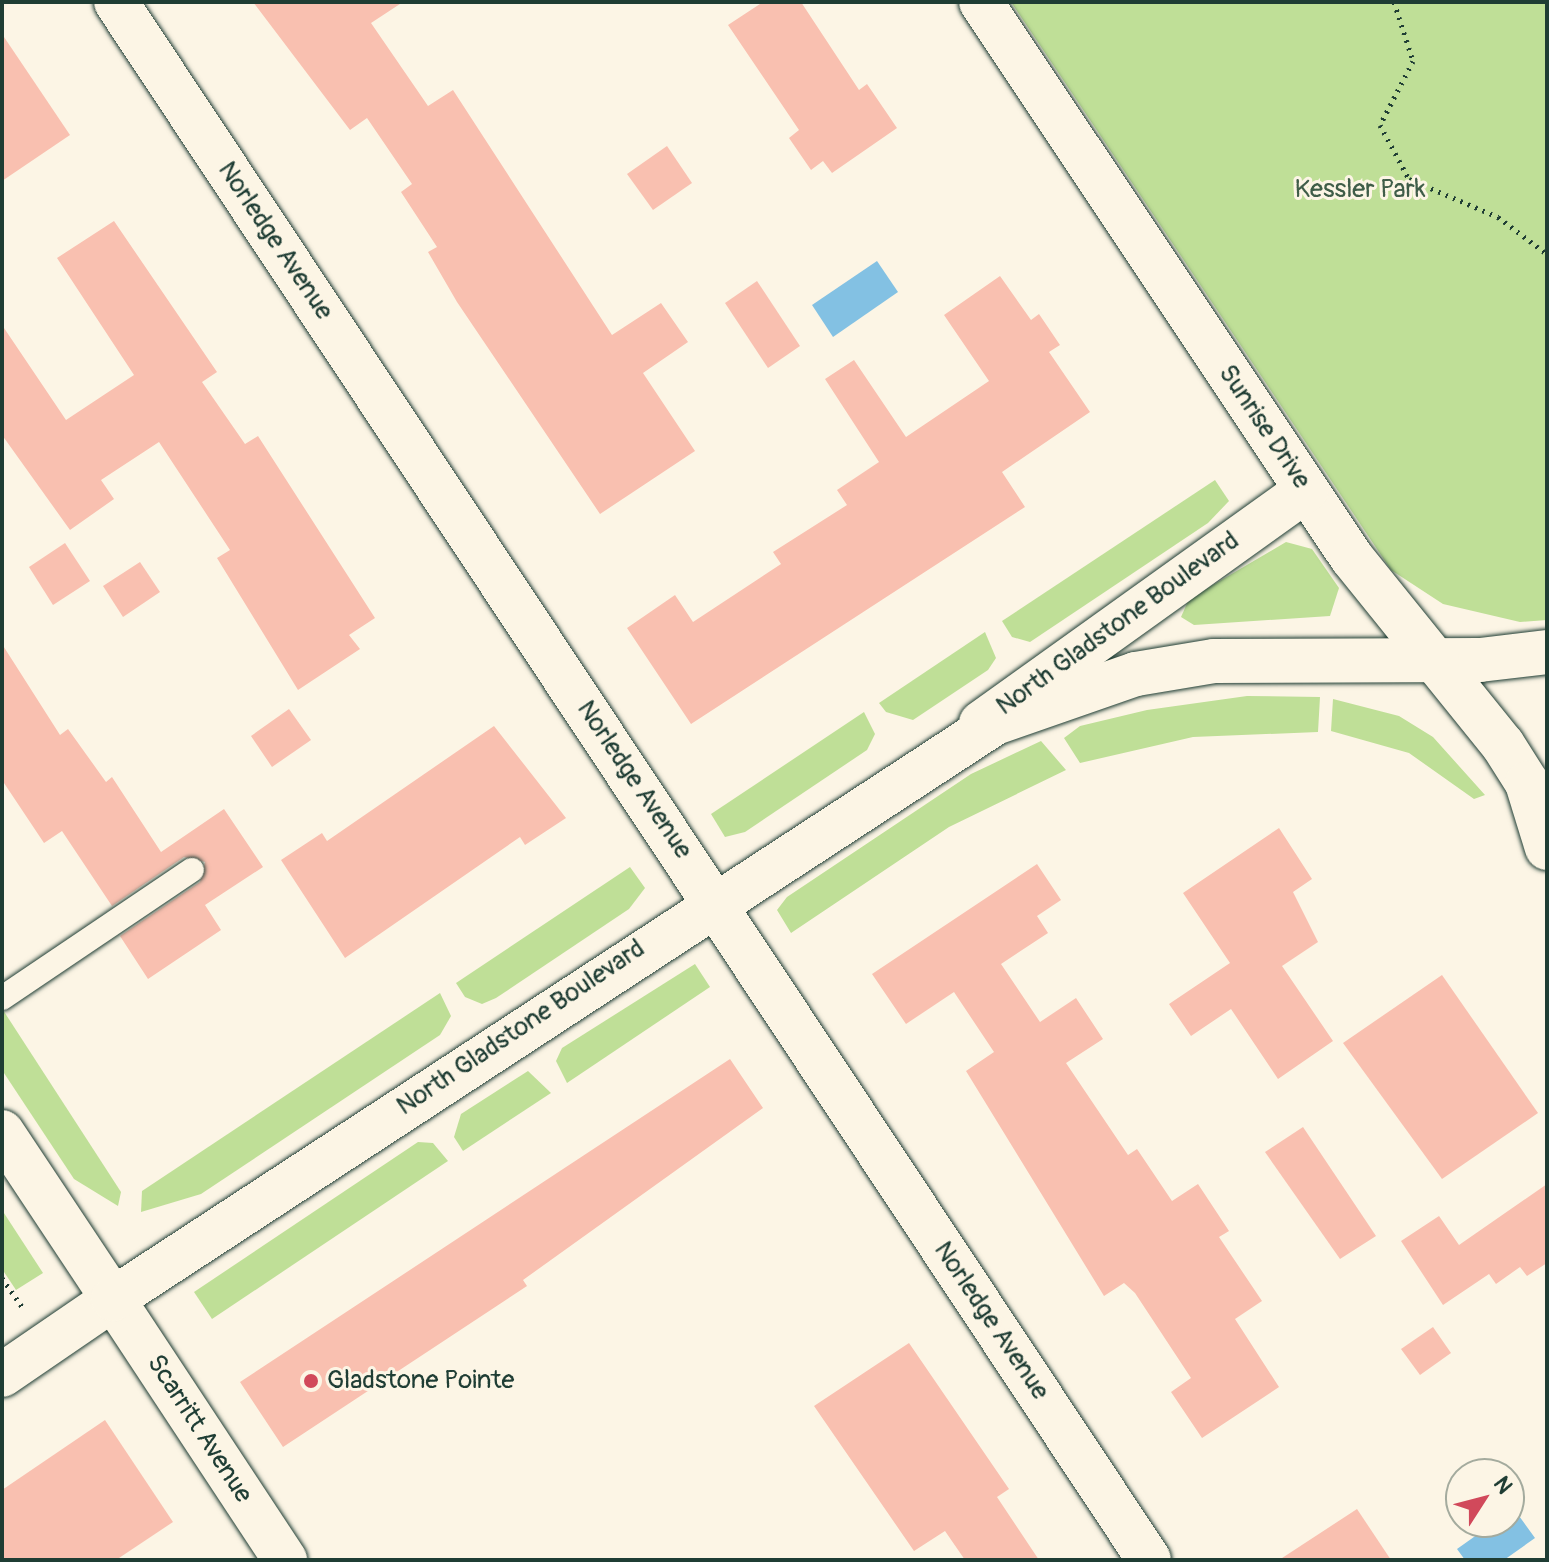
<!DOCTYPE html>
<style>
body{margin:0}
#map{position:relative;width:1549px;height:1562px;overflow:hidden;background:#fcf5e5;font-family:Pangolin,sans-serif}
div>[style]{position:absolute}
[style*='--x']{left:calc(var(--x)*1px);top:calc(var(--y)*1px);width:calc(var(--w)*1px);rotate:calc(var(--a)*1deg)}
.green>*{inset:0;background:#bfdf97}
.water>*{inset:0;background:#83c1e3}
.building>*{inset:0;background:#f9c0b0}
.path>*{height:5px;margin-top:-2.5px;transform-origin:0;background:repeating-linear-gradient(90deg,#1f3d34 0 2px,transparent 0 8px)}
.roads{filter:drop-shadow(0 0 2px #1f3d34) drop-shadow(0 0 2px #1f3d34)}
.lane>*{height:24px;margin:-12px;padding:0 12px;transform-origin:12px;border-radius:12px;background:#fcf5e5}
.street>*{height:44px;margin:-22px;padding:0 22px;transform-origin:22px;border-radius:22px;background:#fcf5e5}
.secondary>*{height:44px;margin:-22px;padding:0 22px;transform-origin:22px;border-radius:22px;background:#fcf5e5}
.dots>*{width:22px;height:22px;translate:-50% -50%;box-sizing:border-box;border:4px solid #fcf5e5;border-radius:50%}
span{translate:-50% -50%;white-space:nowrap;text-align:center;line-height:1.15;-webkit-text-stroke:6px #fcf5e5;paint-order:stroke}
.park-label{font-size:26px;color:#3f5d48}
.street-label{font-size:26px;color:#1f3d34}
.poi-label{font-size:26px;color:#1f3d34}
.left{translate:0 -50%;text-align:left}
.frame{position:absolute;inset:0;border:4px solid #1f3d34;pointer-events:none}
.north{position:absolute;left:1445px;top:1458px;width:80px;height:80px;box-sizing:border-box;background:#fcf5e5;border:2px solid #a4ab9e;border-radius:50%;rotate:54deg;font-size:22px;font-weight:700;line-height:32px;text-align:center;color:#1f3d34}
.north::after{content:'';display:block;margin:auto;width:28px;height:36px;background:#d1495b;clip-path:polygon(50% 0,100% 100%,50% 72%,0 100%)}
</style>
<div id="map">
<div class="green">
<div style="clip-path:polygon(1011px 2px,1547px 2px,1547px 620px,1520px 622px,1443px 604px,1391px 570px)"></div>
<div style="clip-path:polygon(1215px 480px,1229px 501px,1208px 523px,1030px 642px,1012px 637px,1002px 621px)"></div>
<div style="clip-path:polygon(1286px 542px,1312px 549px,1339px 588px,1330px 616px,1194px 625px,1181px 617px,1189px 599px)"></div>
<div style="clip-path:polygon(985px 632px,996px 658px,988px 670px,913px 720px,886px 712px,879px 703px)"></div>
<div style="clip-path:polygon(1247px 696px,1320px 697px,1318px 732px,1193px 737px,1080px 763px,1064px 738px,1080px 726px,1147px 710px)"></div>
<div style="clip-path:polygon(1333px 699px,1399px 716px,1433px 737px,1485px 795px,1474px 799px,1409px 753px,1331px 731px)"></div>
<div style="clip-path:polygon(864px 712px,875px 734px,867px 750px,745px 832px,725px 837px,711px 814px)"></div>
<div style="clip-path:polygon(1041px 741px,1066px 770px,949px 827px,791px 933px,777px 910px,787px 897px,971px 774px)"></div>
<div style="clip-path:polygon(630px 867px,645px 888px,629px 909px,496px 998px,482px 1004px,465px 997px,456px 983px)"></div>
<div style="clip-path:polygon(695px 964px,710px 987px,567px 1083px,556px 1061px,562px 1048px)"></div>
<div style="clip-path:polygon(440px 993px,451px 1016px,440px 1035px,201px 1194px,141px 1212px,142px 1191px)"></div>
<div style="clip-path:polygon(3px 1010px,121px 1192px,118px 1206px,74px 1179px,2px 1070px)"></div>
<div style="clip-path:polygon(528px 1071px,551px 1093px,463px 1151px,454px 1137px,461px 1114px)"></div>
<div style="clip-path:polygon(418px 1142px,433px 1143px,448px 1161px,212px 1319px,194px 1292px)"></div>
<div style="clip-path:polygon(2px 1210px,43px 1273px,16px 1290px,2px 1269px)"></div>
</div>
<div class="water">
<div style="clip-path:polygon(877px 261px,898px 292px,833px 337px,812px 305px)"></div>
<div style="clip-path:polygon(1514px 1509px,1535px 1538px,1504px 1560px,1465px 1560px,1457px 1549px,1495px 1522px,1509px 1522px)"></div>
</div>
<div class="building">
<div style="clip-path:polygon(253px 2px,403px 2px,371px 23px,428px 106px,453px 90px,612px 335px,661px 303px,688px 342px,643px 373px,695px 451px,600px 514px,457px 302px,428px 252px,437px 247px,401px 192px,412px 184px,367px 118px,350px 130px)"></div>
<div style="clip-path:polygon(763px 2px,801px 2px,859px 90px,867px 84px,897px 128px,832px 173px,823px 161px,811px 170px,789px 138px,799px 130px,728px 25px)"></div>
<div style="clip-path:polygon(2px 34px,70px 135px,2px 181px)"></div>
<div style="clip-path:polygon(667px 146px,692px 183px,653px 210px,627px 174px)"></div>
<div style="clip-path:polygon(114px 221px,217px 372px,202px 382px,245px 444px,258px 436px,375px 618px,349px 635px,360px 649px,298px 690px,217px 558px,230px 550px,159px 442px,101px 480px,114px 499px,70px 530px,2px 435px,2px 325px,66px 420px,134px 375px,57px 258px)"></div>
<div style="clip-path:polygon(1000px 276px,1031px 320px,1039px 314px,1060px 345px,1049px 352px,1090px 412px,1002px 472px,1025px 507px,691px 724px,627px 628px,675px 595px,693px 622px,781px 564px,773px 552px,847px 505px,837px 490px,879px 462px,825px 379px,854px 360px,906px 437px,989px 381px,944px 315px)"></div>
<div style="clip-path:polygon(757px 281px,800px 346px,768px 368px,725px 303px)"></div>
<div style="clip-path:polygon(65px 543px,90px 581px,53px 605px,29px 567px)"></div>
<div style="clip-path:polygon(140px 562px,160px 592px,123px 617px,103px 586px)"></div>
<div style="clip-path:polygon(2px 644px,60px 735px,68px 729px,106px 782px,112px 777px,161px 852px,224px 809px,263px 867px,205px 905px,221px 930px,148px 979px,120px 936px,200px 882px,205px 862px,184px 857px,112px 906px,62px 831px,44px 843px,2px 780px)"></div>
<div style="clip-path:polygon(289px 709px,311px 740px,272px 767px,251px 736px)"></div>
<div style="clip-path:polygon(494px 726px,566px 818px,525px 845px,520px 837px,345px 958px,281px 860px,322px 833px,327px 841px)"></div>
<div style="clip-path:polygon(1279px 828px,1312px 879px,1293px 892px,1318px 942px,1282px 966px,1333px 1041px,1278px 1079px,1231px 1009px,1191px 1036px,1169px 1004px,1230px 963px,1183px 893px)"></div>
<div style="clip-path:polygon(1037px 864px,1061px 900px,1037px 916px,1048px 933px,1001px 964px,1040px 1022px,1076px 998px,1103px 1039px,1066px 1063px,1128px 1155px,1137px 1149px,1172px 1201px,1198px 1184px,1229px 1231px,1219px 1237px,1262px 1301px,1235px 1319px,1279px 1387px,1202px 1438px,1171px 1392px,1191px 1378px,1135px 1293px,1124px 1283px,1104px 1296px,966px 1071px,994px 1052px,954px 992px,906px 1024px,872px 974px)"></div>
<div style="clip-path:polygon(1442px 975px,1538px 1113px,1442px 1179px,1343px 1043px)"></div>
<div style="clip-path:polygon(730px 1059px,763px 1108px,523px 1280px,527px 1286px,283px 1447px,240px 1382px)"></div>
<div style="clip-path:polygon(1303px 1127px,1376px 1236px,1340px 1259px,1265px 1152px)"></div>
<div style="clip-path:polygon(1547px 1184px,1547px 1263px,1527px 1276px,1520px 1267px,1496px 1284px,1489px 1274px,1443px 1305px,1401px 1241px,1439px 1216px,1459px 1245px)"></div>
<div style="clip-path:polygon(1433px 1327px,1451px 1353px,1420px 1375px,1401px 1349px)"></div>
<div style="clip-path:polygon(909px 1343px,1009px 1489px,997px 1497px,1039px 1560px,965px 1560px,945px 1531px,914px 1551px,814px 1406px)"></div>
<div style="clip-path:polygon(105px 1420px,173px 1522px,116px 1560px,2px 1560px,2px 1490px)"></div>
<div style="clip-path:polygon(1357px 1509px,1391px 1560px,1279px 1560px)"></div>
</div>
<div class="path">
<div style="--x:1394;--y:2;--w:62;--a:72.1"></div>
<div style="--x:1413;--y:61;--w:72;--a:117.3"></div>
<div style="--x:1380;--y:125;--w:61;--a:61.8"></div>
<div style="--x:1409;--y:179;--w:97;--a:23.1"></div>
<div style="--x:1498;--y:217;--w:61;--a:37.1"></div>
<div style="--x:2;--y:1278;--w:39;--a:55"></div>
</div>
<div class="roads">
<div class="lane">
<div style="--x:2;--y:998;--w:229;--a:-34"></div>
</div>
<div class="street">
<div style="--x:116;--y:2;--w:1869;--a:56.45"></div>
<div style="--x:981;--y:2;--w:668;--a:56.29"></div>
<div style="--x:1352;--y:558;--w:240;--a:51.1"></div>
<div style="--x:1503;--y:745;--w:45;--a:57.7"></div>
<div style="--x:1527;--y:783;--w:68;--a:72.9"></div>
<div style="--x:981;--y:723;--w:400;--a:-35.6"></div>
<div style="--x:2;--y:1375;--w:135;--a:-34.4"></div>
<div style="--x:113;--y:1299;--w:313;--a:56.6"></div>
</div>
<div class="secondary">
<div style="--x:2;--y:1132;--w:201;--a:56.4"></div>
<div style="--x:113;--y:1299;--w:1053;--a:-33.15"></div>
<div style="--x:995;--y:723;--w:149;--a:-19.2"></div>
<div style="--x:1136;--y:674;--w:79;--a:-9.5"></div>
<div style="--x:1214;--y:661;--w:266;--a:-0.2"></div>
<div style="--x:1480;--y:660;--w:67;--a:-6.8"></div>
</div>
</div>
<div class="dots">
<div style="left:311px;top:1381px;background:#d1495b"></div>
</div>
<div class="park-label">
<span style="left:1360px;top:190px">Kessler Park</span>
</div>
<div class="street-label">
<span style="left:275px;top:241px;rotate:56deg">Norledge Avenue</span>
<span style="left:1264px;top:427px;rotate:56deg">Sunrise Drive</span>
<span style="left:1118px;top:624px;rotate:-36deg">North Gladstone Boulevard</span>
<span style="left:634px;top:780px;rotate:56deg">Norledge Avenue</span>
<span style="left:521px;top:1028px;rotate:-34deg">North Gladstone Boulevard</span>
<span style="left:991px;top:1321px;rotate:56deg">Norledge Avenue</span>
<span style="left:199px;top:1429px;rotate:57deg">Scarritt Avenue</span>
</div>
<div class="poi-label">
<span class="left" style="left:327px;top:1381px">Gladstone Pointe</span>
</div>
<div class="frame"></div>
<div class="north">N</div>
</div>
